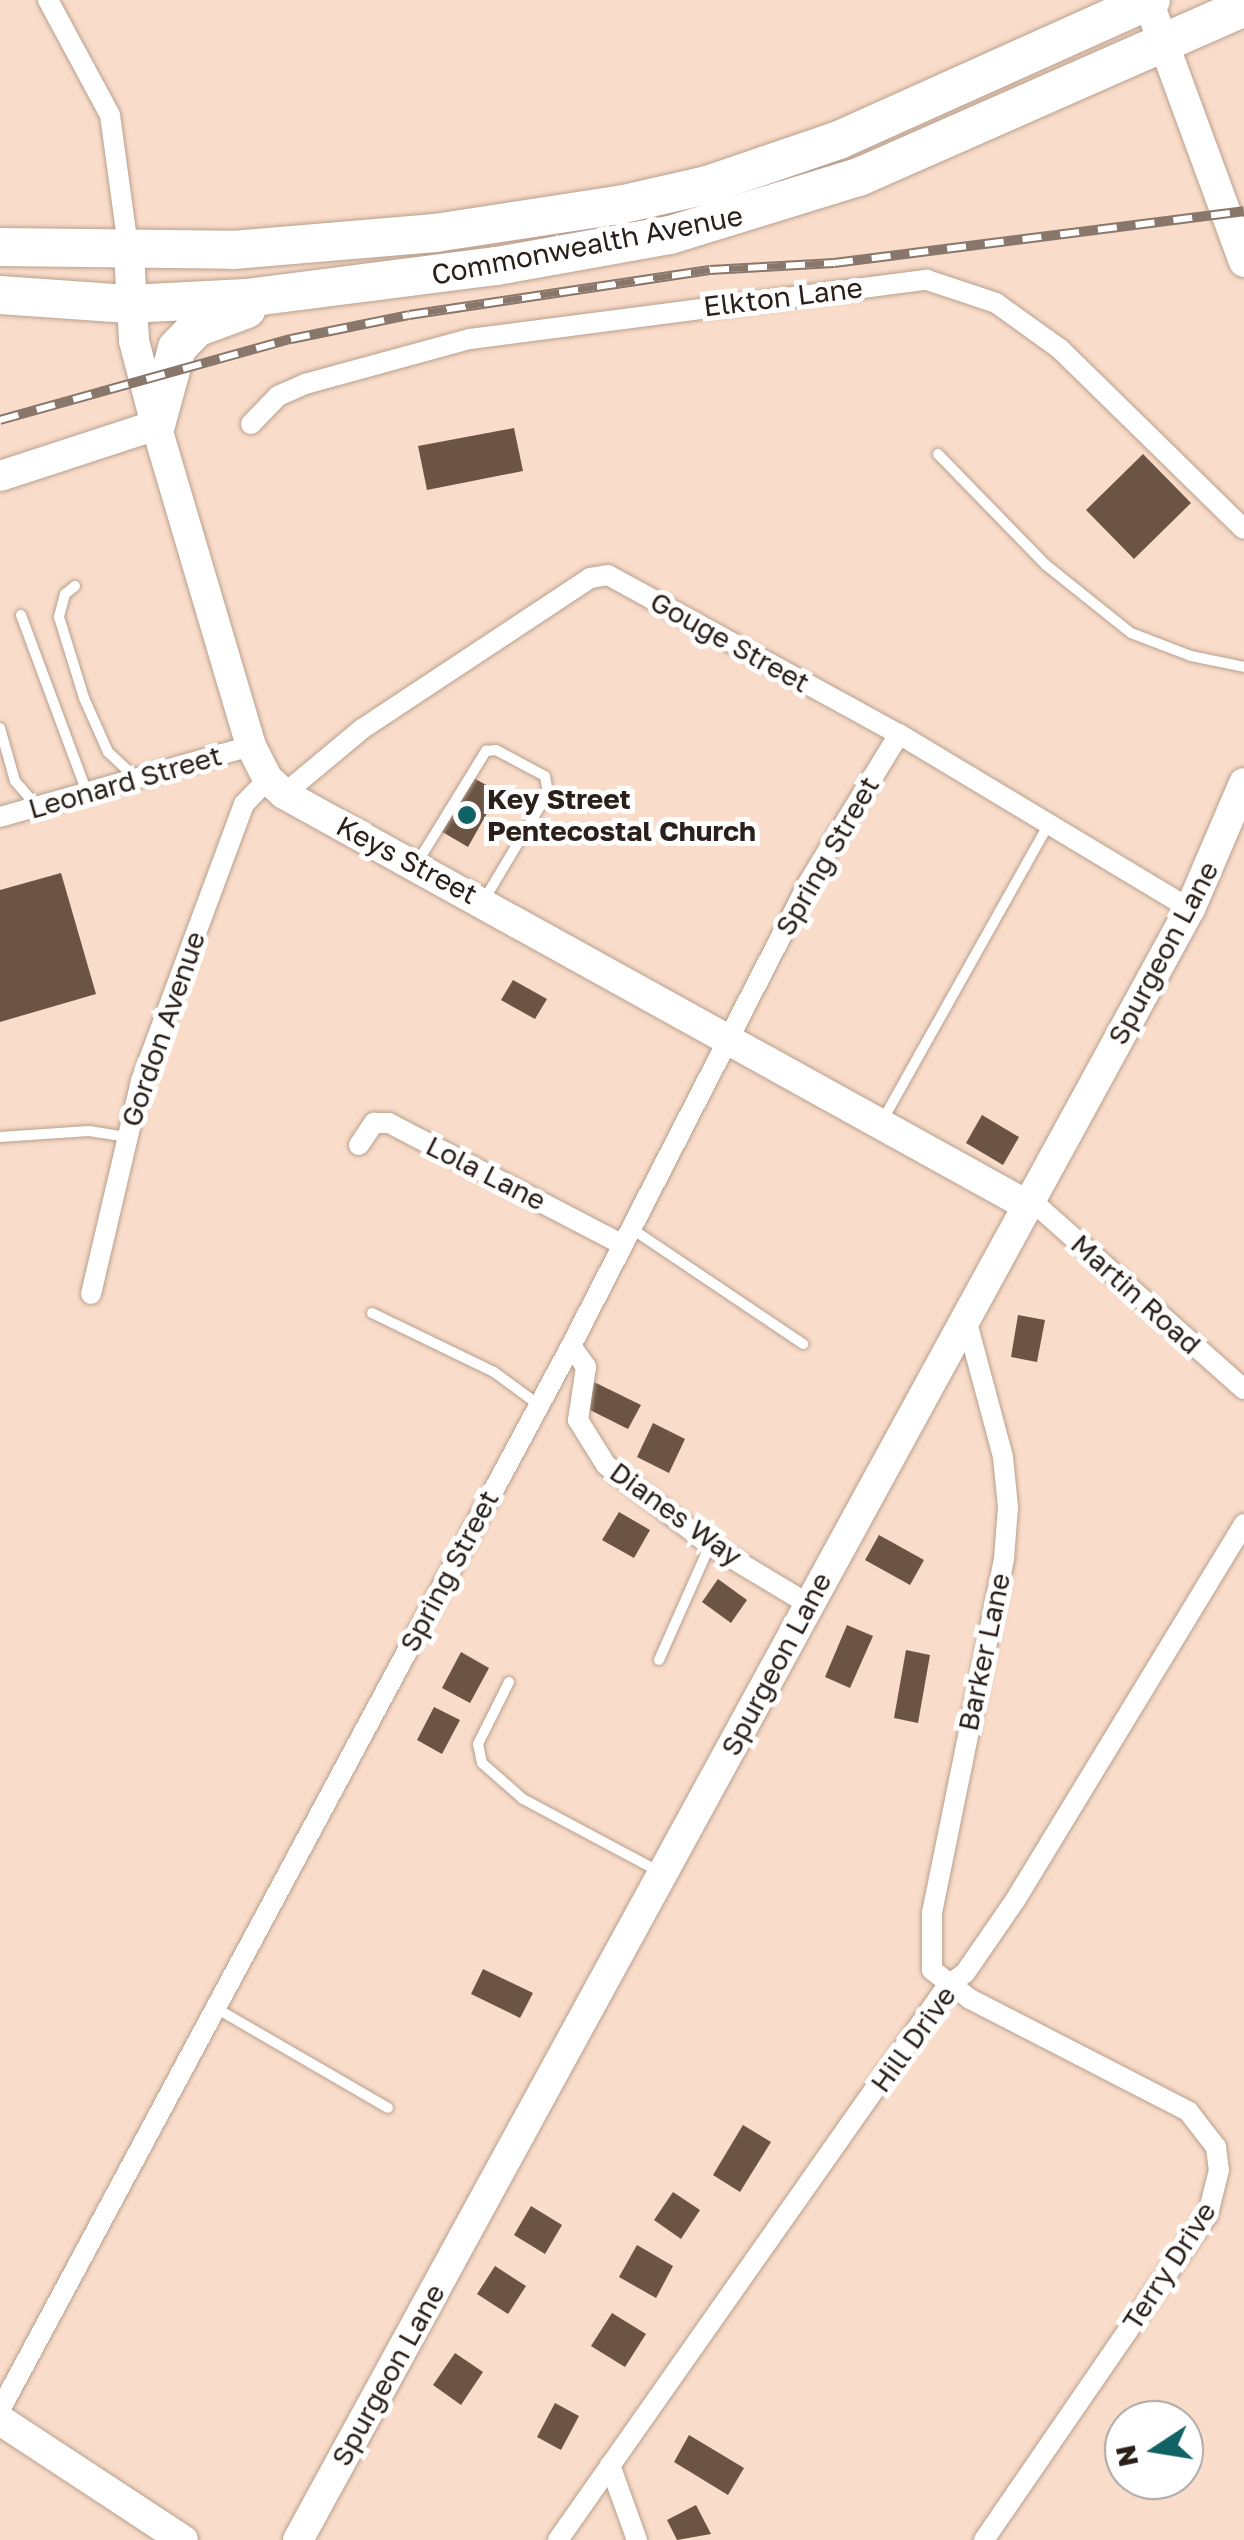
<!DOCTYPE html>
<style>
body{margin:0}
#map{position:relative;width:1244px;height:2540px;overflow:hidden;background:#f9ddca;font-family:"Golos Text",sans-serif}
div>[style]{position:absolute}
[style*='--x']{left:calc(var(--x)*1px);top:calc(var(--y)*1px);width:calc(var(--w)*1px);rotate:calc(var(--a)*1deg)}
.building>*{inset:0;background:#6b5444}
.roads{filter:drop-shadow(0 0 2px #b99f8d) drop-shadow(0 0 2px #b99f8d)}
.lane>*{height:10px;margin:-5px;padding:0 5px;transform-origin:5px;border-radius:5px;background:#fff}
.street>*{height:20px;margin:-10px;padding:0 10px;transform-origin:10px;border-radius:10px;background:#fff}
.secondary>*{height:30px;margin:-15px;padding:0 15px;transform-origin:15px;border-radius:15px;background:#fff}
.highway>*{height:38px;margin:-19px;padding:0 19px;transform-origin:19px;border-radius:19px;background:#fff}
.rail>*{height:10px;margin-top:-5px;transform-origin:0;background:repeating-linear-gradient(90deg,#fff 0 19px,#89776b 0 38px);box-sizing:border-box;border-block:2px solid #89776b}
.dots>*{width:28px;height:28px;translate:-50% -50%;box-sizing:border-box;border:5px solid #fff;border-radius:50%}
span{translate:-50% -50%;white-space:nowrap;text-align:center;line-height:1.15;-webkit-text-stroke:10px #fff;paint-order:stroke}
.street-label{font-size:28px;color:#2a2019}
.poi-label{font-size:28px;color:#2a2019;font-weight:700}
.left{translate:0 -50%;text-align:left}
.north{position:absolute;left:1104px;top:2400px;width:100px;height:100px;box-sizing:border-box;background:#fff;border:2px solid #aaa6a3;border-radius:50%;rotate:258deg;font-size:28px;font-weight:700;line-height:40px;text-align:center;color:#2a2019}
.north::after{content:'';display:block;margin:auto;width:35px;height:45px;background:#116265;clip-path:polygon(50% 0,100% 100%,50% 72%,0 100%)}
</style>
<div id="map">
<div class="building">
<div style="clip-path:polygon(514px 428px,523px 471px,427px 490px,418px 446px)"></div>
<div style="clip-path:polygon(1143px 454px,1191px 503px,1134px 559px,1086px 510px)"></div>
<div style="clip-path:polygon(470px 776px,499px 792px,468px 847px,439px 830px)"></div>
<div style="clip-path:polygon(61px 873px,96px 994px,0 1022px,0 890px)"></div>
<div style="clip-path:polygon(513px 980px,547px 999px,535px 1019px,501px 1000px)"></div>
<div style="clip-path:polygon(982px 1115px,1019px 1137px,1003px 1165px,966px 1143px)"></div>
<div style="clip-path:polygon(1018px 1315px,1045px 1320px,1037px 1362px,1011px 1357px)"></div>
<div style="clip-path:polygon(594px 1382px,641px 1405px,628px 1429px,582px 1406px)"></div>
<div style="clip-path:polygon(653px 1423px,685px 1439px,669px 1473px,637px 1457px)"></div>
<div style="clip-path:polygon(619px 1512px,650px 1530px,634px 1558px,602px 1540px)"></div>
<div style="clip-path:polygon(879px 1535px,924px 1560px,910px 1585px,865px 1560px)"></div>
<div style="clip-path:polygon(718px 1579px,747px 1600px,731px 1623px,702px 1602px)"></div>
<div style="clip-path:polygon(847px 1625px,873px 1636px,850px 1688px,825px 1677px)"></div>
<div style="clip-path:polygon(906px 1650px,930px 1655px,918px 1723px,894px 1718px)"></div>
<div style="clip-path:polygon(461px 1652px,489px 1668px,470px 1703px,442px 1688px)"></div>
<div style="clip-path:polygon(434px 1707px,460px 1720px,442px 1754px,417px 1740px)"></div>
<div style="clip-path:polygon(483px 1969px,533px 1993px,520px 2018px,471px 1994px)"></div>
<div style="clip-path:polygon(743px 2125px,771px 2142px,740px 2192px,713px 2175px)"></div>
<div style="clip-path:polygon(673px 2192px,700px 2210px,681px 2239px,654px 2220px)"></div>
<div style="clip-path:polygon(531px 2206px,562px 2225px,545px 2254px,514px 2235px)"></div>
<div style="clip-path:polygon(637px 2245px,673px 2266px,656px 2298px,619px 2277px)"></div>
<div style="clip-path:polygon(495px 2266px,526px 2286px,508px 2314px,477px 2294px)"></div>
<div style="clip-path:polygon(612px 2313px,646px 2334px,625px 2367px,591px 2346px)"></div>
<div style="clip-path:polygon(455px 2353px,483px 2372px,461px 2405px,433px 2385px)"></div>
<div style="clip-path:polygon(555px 2403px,579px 2416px,561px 2450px,537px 2437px)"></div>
<div style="clip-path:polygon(689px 2435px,744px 2468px,728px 2495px,674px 2462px)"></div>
<div style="clip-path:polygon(696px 2505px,711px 2534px,677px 2540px,667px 2520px)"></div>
</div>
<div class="roads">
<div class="lane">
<div style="--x:938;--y:454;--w:155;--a:45.8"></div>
<div style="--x:1046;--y:565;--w:109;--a:38.7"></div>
<div style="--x:1131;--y:633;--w:64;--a:21"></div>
<div style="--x:1191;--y:656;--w:54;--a:11.7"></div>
<div style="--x:75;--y:586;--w:13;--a:141"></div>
<div style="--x:65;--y:594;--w:24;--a:105"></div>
<div style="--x:59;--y:617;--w:85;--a:72.8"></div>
<div style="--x:84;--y:698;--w:59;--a:66"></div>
<div style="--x:108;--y:752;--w:38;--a:43"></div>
<div style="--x:21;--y:615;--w:189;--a:69.6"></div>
<div style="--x:0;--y:728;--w:55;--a:74.2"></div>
<div style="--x:15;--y:781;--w:33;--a:49"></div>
<div style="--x:417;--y:863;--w:132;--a:-58.4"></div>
<div style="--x:486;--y:751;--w:10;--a:-6"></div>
<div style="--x:496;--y:750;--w:55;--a:28"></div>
<div style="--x:545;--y:776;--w:17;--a:80"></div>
<div style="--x:548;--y:793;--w:125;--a:120.9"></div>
<div style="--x:881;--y:1123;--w:342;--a:-60.7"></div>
<div style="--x:0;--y:1137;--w:89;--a:-3.9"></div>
<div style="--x:89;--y:1131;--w:36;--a:9"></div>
<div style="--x:629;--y:1227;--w:210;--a:33.9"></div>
<div style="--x:372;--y:1313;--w:136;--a:25.8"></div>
<div style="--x:494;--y:1372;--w:56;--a:36.3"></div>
<div style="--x:659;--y:1660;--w:126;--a:-66.1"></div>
<div style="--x:509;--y:1682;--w:69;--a:116.6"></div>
<div style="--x:478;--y:1744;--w:19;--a:78"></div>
<div style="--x:482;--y:1763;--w:55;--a:41.3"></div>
<div style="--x:523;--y:1799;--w:153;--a:28.1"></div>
<div style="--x:214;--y:2007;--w:201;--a:30.1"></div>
</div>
<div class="street">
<div style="--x:48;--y:0;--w:131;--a:61.7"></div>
<div style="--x:110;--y:115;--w:139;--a:82.2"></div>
<div style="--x:251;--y:424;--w:39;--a:-46"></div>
<div style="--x:278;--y:396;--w:30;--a:-24"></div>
<div style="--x:305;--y:384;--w:171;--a:-15.3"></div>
<div style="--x:470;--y:339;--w:461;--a:-7.4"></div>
<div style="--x:927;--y:280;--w:73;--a:18.4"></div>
<div style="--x:996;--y:303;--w:79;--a:35.7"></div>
<div style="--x:1060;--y:349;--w:257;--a:44.4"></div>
<div style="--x:284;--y:794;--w:102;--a:-39.8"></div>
<div style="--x:362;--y:729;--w:273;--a:-33.5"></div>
<div style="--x:590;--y:578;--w:18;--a:-9"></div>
<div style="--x:608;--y:575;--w:332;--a:28.7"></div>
<div style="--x:899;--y:734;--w:340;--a:31"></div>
<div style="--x:0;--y:817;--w:261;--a:-15.8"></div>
<div style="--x:359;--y:1145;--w:27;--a:-56"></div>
<div style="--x:374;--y:1123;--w:15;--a:0"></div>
<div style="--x:389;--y:1123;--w:260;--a:27.5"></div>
<div style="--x:1025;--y:1204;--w:17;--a:17"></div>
<div style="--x:1041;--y:1209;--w:271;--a:41.6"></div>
<div style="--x:91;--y:1294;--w:219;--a:-76.8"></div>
<div style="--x:141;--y:1081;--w:296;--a:-69.6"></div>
<div style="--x:244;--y:804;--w:35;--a:-46"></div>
<div style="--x:965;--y:1315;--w:147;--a:75"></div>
<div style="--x:1003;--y:1457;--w:50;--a:84.3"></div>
<div style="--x:1008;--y:1507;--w:52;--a:94.4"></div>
<div style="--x:1004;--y:1559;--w:360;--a:101.5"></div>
<div style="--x:932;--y:1912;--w:58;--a:90"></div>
<div style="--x:932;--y:1970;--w:48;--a:37.3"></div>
<div style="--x:970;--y:1999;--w:245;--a:27.2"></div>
<div style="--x:1188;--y:2111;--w:46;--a:52.1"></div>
<div style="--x:1216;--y:2147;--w:23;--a:83"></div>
<div style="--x:1219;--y:2170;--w:45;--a:104"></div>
<div style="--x:1208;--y:2214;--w:396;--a:124.5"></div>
<div style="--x:571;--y:1346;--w:26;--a:54"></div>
<div style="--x:586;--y:1367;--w:54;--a:98.6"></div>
<div style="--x:578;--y:1420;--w:53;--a:58.1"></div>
<div style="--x:606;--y:1465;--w:131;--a:37.6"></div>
<div style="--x:710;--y:1545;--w:114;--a:31"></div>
<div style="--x:0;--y:2410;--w:1208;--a:-61.78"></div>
<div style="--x:571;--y:1346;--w:524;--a:-62.85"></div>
<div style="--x:810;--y:880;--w:171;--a:-58.6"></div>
<div style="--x:610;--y:2465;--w:80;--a:70.2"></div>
<div style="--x:558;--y:2540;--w:677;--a:-54.92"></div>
<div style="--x:947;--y:1986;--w:22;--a:-36"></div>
<div style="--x:965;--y:1973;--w:90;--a:-55.4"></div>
<div style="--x:1016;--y:1899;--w:439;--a:-58.7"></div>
</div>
<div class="secondary">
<div style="--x:1148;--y:1;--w:278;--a:69.8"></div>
<div style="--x:129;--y:253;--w:88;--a:86.7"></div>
<div style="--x:134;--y:341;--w:87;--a:75.3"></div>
<div style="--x:156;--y:425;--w:335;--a:73.5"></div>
<div style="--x:251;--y:746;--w:37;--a:63"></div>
<div style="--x:268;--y:779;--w:22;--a:43"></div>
<div style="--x:284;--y:794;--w:847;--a:28.96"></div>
<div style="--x:0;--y:476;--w:164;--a:-18.1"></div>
<div style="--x:0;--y:2420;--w:219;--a:33.3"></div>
<div style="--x:298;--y:2540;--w:1859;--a:-61.33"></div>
<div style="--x:1190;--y:909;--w:137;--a:-66.8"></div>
</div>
<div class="highway">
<div style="--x:0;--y:247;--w:233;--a:0.7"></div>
<div style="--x:233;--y:250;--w:203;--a:-4.8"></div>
<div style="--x:435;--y:233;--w:191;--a:-8.7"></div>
<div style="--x:624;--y:204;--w:85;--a:-12.9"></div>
<div style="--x:707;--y:185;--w:139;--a:-18.8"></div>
<div style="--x:839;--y:140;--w:342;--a:-24.2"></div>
<div style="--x:0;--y:295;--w:129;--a:4"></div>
<div style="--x:129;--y:304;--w:117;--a:-2.9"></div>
<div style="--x:246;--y:298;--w:253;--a:-7.3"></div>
<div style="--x:497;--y:266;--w:176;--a:-10.2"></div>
<div style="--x:670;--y:235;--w:198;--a:-17.1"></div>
<div style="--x:859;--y:177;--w:421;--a:-23.8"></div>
<div style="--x:156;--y:425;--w:80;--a:-74.7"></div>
<div style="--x:177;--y:348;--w:28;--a:-46"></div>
<div style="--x:196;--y:328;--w:54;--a:-20.4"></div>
</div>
</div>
<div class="rail">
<div style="--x:0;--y:420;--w:302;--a:-15.6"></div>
<div style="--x:291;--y:339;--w:120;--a:-11.5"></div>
<div style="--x:409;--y:315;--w:304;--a:-8.5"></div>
<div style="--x:710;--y:270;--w:124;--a:-3.2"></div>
<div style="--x:834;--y:263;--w:413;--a:-7.2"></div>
</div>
<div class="dots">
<div style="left:467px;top:815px;background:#116265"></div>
</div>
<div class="street-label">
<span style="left:587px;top:245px;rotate:-11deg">Commonwealth Avenue</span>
<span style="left:783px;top:297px;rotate:-7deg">Elkton Lane</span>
<span style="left:730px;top:642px;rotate:29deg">Gouge Street</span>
<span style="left:125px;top:782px;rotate:-16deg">Leonard Street</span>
<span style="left:827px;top:856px;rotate:-60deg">Spring Street</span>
<span style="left:407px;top:860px;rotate:28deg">Keys Street</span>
<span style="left:1163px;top:953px;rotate:-62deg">Spurgeon Lane</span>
<span style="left:163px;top:1029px;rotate:-71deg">Gordon Avenue</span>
<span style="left:486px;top:1173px;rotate:27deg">Lola Lane</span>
<span style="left:1136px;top:1294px;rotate:42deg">Martin Road</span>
<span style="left:676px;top:1514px;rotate:36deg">Dianes Way</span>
<span style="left:449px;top:1571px;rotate:-62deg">Spring Street</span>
<span style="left:984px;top:1652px;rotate:-78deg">Barker Lane</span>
<span style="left:776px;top:1664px;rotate:-62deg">Spurgeon Lane</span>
<span style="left:913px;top:2039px;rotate:-54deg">Hill Drive</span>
<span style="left:1169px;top:2266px;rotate:-57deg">Terry Drive</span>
<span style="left:388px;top:2375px;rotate:-61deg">Spurgeon Lane</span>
</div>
<div class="poi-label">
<span class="left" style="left:487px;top:815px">Key Street<br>Pentecostal Church</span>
</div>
<div class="north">N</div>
</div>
